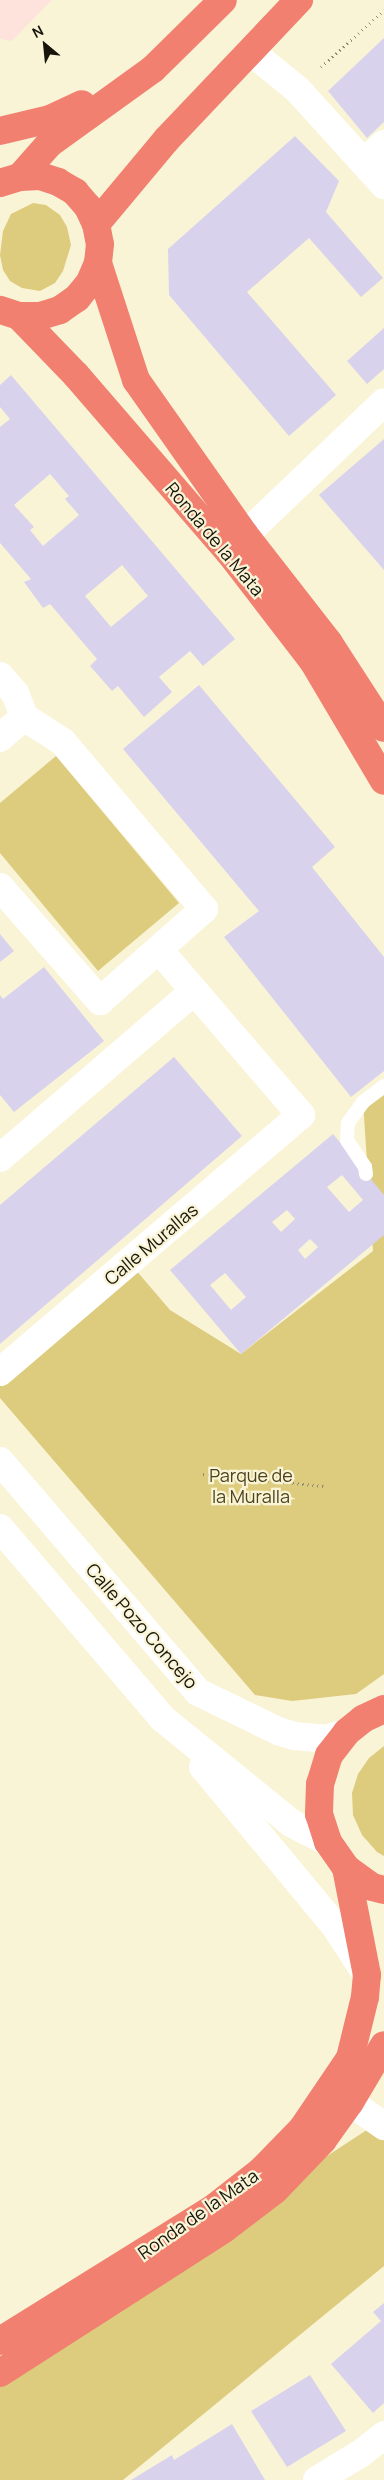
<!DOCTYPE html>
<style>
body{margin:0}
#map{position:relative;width:384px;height:2480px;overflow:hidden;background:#faf4d7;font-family:Manrope,sans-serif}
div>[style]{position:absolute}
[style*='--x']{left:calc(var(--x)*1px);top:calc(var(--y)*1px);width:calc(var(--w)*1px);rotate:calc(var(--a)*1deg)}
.education>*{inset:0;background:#fde3dc}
.green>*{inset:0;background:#ddcc7e}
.building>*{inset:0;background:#d8d2ed}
.path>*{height:3px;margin-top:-1.5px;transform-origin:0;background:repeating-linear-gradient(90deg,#8d8975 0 1px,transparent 0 5px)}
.lane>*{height:14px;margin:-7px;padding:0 7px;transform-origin:7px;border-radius:7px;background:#fff}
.street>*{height:28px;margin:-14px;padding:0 14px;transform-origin:14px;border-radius:14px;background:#fff}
.highway>*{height:28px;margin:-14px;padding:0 14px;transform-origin:14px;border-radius:14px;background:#f18070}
span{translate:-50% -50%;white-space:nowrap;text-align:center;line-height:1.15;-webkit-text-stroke:4.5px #faf4d7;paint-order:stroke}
.street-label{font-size:18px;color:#17150b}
.park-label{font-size:18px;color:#4c431b}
.north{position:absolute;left:20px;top:20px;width:50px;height:50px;-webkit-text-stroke:4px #faf4d7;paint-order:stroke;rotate:332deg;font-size:14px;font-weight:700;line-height:20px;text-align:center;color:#17150b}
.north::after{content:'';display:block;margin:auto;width:18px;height:22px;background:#17150b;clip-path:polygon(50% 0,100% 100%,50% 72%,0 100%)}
</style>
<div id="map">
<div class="education">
<div style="clip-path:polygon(0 0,52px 0,12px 41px,0 39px)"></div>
</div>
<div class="green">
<div style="clip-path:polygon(33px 203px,46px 205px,60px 215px,67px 227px,71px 245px,63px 271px,55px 283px,40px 291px,22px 288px,10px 281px,3px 270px,0 255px,3px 231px,11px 214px)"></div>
<div style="clip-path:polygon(56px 756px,179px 903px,98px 971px,0 853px,0 803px)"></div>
<div style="clip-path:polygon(384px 1086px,384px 1674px,356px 1694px,292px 1701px,255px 1695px,0 1398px,0 1374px,135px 1269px,170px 1310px,241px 1354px,373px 1251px,363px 1102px)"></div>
<div style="clip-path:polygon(384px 1746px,384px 1856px,377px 1852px,362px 1835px,353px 1815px,352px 1793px,358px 1774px,369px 1758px)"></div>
<div style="clip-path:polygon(379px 2122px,384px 2126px,384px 2266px,123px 2480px,0 2480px,0 2370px)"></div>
</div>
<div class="building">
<div style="clip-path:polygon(384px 38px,384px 122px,367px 138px,328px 91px)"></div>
<div style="clip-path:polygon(295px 136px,339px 181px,326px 212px,383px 278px,361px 297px,309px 238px,247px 292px,336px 395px,289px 436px,169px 295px,168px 249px)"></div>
<div style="clip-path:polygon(384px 328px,384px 369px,367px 384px,347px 361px)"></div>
<div style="clip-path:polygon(evenodd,11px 375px,235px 639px,203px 666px,190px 651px,159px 677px,172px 692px,144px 717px,118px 686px,112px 691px,90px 666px,97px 659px,50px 604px,43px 608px,24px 582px,31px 579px,0 543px,0 427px,10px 419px,0 407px,0 385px,11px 375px,50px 474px,69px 496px,65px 499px,79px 515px,43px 546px,30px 530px,34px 527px,14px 505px,50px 474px,11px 375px,122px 565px,148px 596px,111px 627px,85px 596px,122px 565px)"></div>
<div style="clip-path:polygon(384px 439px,384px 570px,319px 495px)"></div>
<div style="clip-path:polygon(199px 685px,335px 847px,312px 867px,384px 957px,384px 1071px,351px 1097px,224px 937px,259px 911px,123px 749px)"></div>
<div style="clip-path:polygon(0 934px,14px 951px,0 962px)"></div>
<div style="clip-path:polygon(44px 967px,104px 1041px,14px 1112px,0 1095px,0 995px,3px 999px)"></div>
<div style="clip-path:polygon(174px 1057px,242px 1136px,0 1344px,0 1205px)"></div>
<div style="clip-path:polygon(evenodd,333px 1134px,384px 1195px,384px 1235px,241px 1354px,170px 1270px,333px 1134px,342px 1175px,363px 1200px,349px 1212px,327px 1187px,342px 1175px,333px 1134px,287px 1210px,295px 1219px,281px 1232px,272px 1222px,287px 1210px,333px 1134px,310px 1239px,318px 1247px,305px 1259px,298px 1250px,310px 1239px,333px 1134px,225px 1273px,246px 1297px,231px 1310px,210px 1285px,225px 1273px)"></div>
<div style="clip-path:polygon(384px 2303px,384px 2403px,373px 2413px,331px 2364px,381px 2321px,373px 2312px)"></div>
<div style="clip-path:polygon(310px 2375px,346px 2431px,287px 2467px,251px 2411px)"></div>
<div style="clip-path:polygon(232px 2424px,265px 2480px,131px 2480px,172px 2455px,174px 2460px)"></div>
</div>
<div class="path">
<div style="--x:321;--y:67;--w:85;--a:-42.1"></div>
<div style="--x:203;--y:1474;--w:121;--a:5.7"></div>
</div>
<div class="lane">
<div style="--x:366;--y:1174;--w:7;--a:-98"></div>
<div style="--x:365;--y:1167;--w:32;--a:-124"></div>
<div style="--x:347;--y:1140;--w:17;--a:-87"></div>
<div style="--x:348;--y:1123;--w:26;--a:-54"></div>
<div style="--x:363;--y:1102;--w:26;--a:-37"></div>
</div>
<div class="street">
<div style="--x:250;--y:51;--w:60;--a:39"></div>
<div style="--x:297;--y:89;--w:130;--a:47.8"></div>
<div style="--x:364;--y:162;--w:27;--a:-42"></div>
<div style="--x:245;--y:535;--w:192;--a:-43.7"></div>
<div style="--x:0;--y:676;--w:23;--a:49"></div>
<div style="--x:15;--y:693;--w:26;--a:69"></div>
<div style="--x:24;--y:717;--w:32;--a:139"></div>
<div style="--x:0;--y:887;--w:152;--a:48.7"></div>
<div style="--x:100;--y:1001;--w:139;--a:-41.5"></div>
<div style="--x:204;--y:909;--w:219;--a:-130.2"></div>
<div style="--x:63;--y:742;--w:46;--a:-147.3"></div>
<div style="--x:0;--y:1158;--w:255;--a:-40.7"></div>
<div style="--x:0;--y:1372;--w:396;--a:-40.5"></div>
<div style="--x:301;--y:1115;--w:218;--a:-130.7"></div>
<div style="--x:0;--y:1461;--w:304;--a:49.4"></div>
<div style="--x:198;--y:1692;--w:89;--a:26"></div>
<div style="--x:278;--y:1731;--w:17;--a:17"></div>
<div style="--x:294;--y:1736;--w:32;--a:5"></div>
<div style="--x:326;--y:1739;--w:22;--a:-18"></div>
<div style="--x:0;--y:1528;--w:250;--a:49.5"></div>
<div style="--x:162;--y:1718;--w:166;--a:39.1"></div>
<div style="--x:291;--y:1823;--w:42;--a:27.2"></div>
<div style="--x:203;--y:1767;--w:207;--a:50.3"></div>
<div style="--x:335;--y:1926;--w:55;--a:56.9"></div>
<div style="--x:350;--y:2102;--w:42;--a:35.2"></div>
<div style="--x:317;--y:2480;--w:50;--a:-31.2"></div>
<div style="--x:360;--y:2454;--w:31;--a:-38"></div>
</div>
<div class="highway">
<div style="--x:0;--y:131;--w:51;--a:-13.5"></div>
<div style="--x:50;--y:119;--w:35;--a:-25"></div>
<div style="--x:20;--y:177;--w:44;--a:-48.7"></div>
<div style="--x:49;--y:144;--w:128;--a:-35.8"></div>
<div style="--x:153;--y:69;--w:98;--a:-44.6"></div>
<div style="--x:0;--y:183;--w:21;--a:-17"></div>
<div style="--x:20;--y:177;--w:20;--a:-3"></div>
<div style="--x:40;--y:176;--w:19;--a:18"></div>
<div style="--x:58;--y:182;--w:20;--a:30"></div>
<div style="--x:75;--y:192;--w:20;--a:49"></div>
<div style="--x:88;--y:207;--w:19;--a:65"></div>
<div style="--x:96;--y:224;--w:20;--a:79"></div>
<div style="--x:100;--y:244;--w:19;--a:96"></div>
<div style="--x:98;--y:263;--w:21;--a:113"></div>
<div style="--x:90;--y:282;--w:21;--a:129"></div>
<div style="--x:77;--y:298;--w:21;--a:145"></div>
<div style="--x:60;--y:310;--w:21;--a:163"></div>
<div style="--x:40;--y:316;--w:21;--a:180"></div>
<div style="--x:19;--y:316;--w:20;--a:-162"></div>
<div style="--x:96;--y:224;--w:111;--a:-50.1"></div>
<div style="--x:167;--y:139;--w:192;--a:-46.5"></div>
<div style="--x:98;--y:263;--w:123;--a:72"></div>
<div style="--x:136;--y:380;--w:189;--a:54.9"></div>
<div style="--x:245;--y:535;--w:137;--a:52.1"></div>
<div style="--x:329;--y:643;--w:101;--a:57.1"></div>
<div style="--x:19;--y:316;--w:82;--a:46"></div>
<div style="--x:76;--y:375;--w:234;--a:49.2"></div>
<div style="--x:229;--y:552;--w:138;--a:52.4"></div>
<div style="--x:313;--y:661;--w:139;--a:59.4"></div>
<div style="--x:384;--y:1709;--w:23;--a:155"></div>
<div style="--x:363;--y:1719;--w:21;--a:141"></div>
<div style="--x:347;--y:1732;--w:29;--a:128"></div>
<div style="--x:329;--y:1755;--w:30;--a:107"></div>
<div style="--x:320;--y:1784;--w:30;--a:92"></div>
<div style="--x:319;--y:1814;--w:29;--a:72"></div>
<div style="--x:328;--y:1842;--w:32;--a:55"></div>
<div style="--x:346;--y:1868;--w:32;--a:36"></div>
<div style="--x:372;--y:1887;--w:12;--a:14"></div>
<div style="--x:0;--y:2341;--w:253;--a:-31.9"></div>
<div style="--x:215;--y:2207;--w:58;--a:-38"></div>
<div style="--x:261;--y:2171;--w:59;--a:-45.7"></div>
<div style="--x:302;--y:2129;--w:86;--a:-55.9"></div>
<div style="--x:350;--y:2058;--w:63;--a:-76.2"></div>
<div style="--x:365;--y:1997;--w:22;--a:-85"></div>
<div style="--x:367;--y:1975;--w:109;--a:-101.1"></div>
<div style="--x:0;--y:2373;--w:266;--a:-32.7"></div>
<div style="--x:224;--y:2229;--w:64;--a:-37.4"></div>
<div style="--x:275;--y:2190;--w:69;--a:-46.2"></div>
<div style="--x:323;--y:2140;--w:47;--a:-54.6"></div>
<div style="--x:350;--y:2102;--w:66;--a:-59.2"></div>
</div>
<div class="street-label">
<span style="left:215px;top:539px;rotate:50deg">Ronda de la Mata</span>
<span style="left:151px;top:1244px;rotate:-40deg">Calle Murallas</span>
<span style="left:142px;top:1626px;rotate:49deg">Calle Pozo Concejo</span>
<span style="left:198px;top:2214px;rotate:-35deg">Ronda de la Mata</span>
</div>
<div class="park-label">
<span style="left:251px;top:1486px">Parque de<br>la Muralla</span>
</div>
<div class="north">N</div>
</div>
